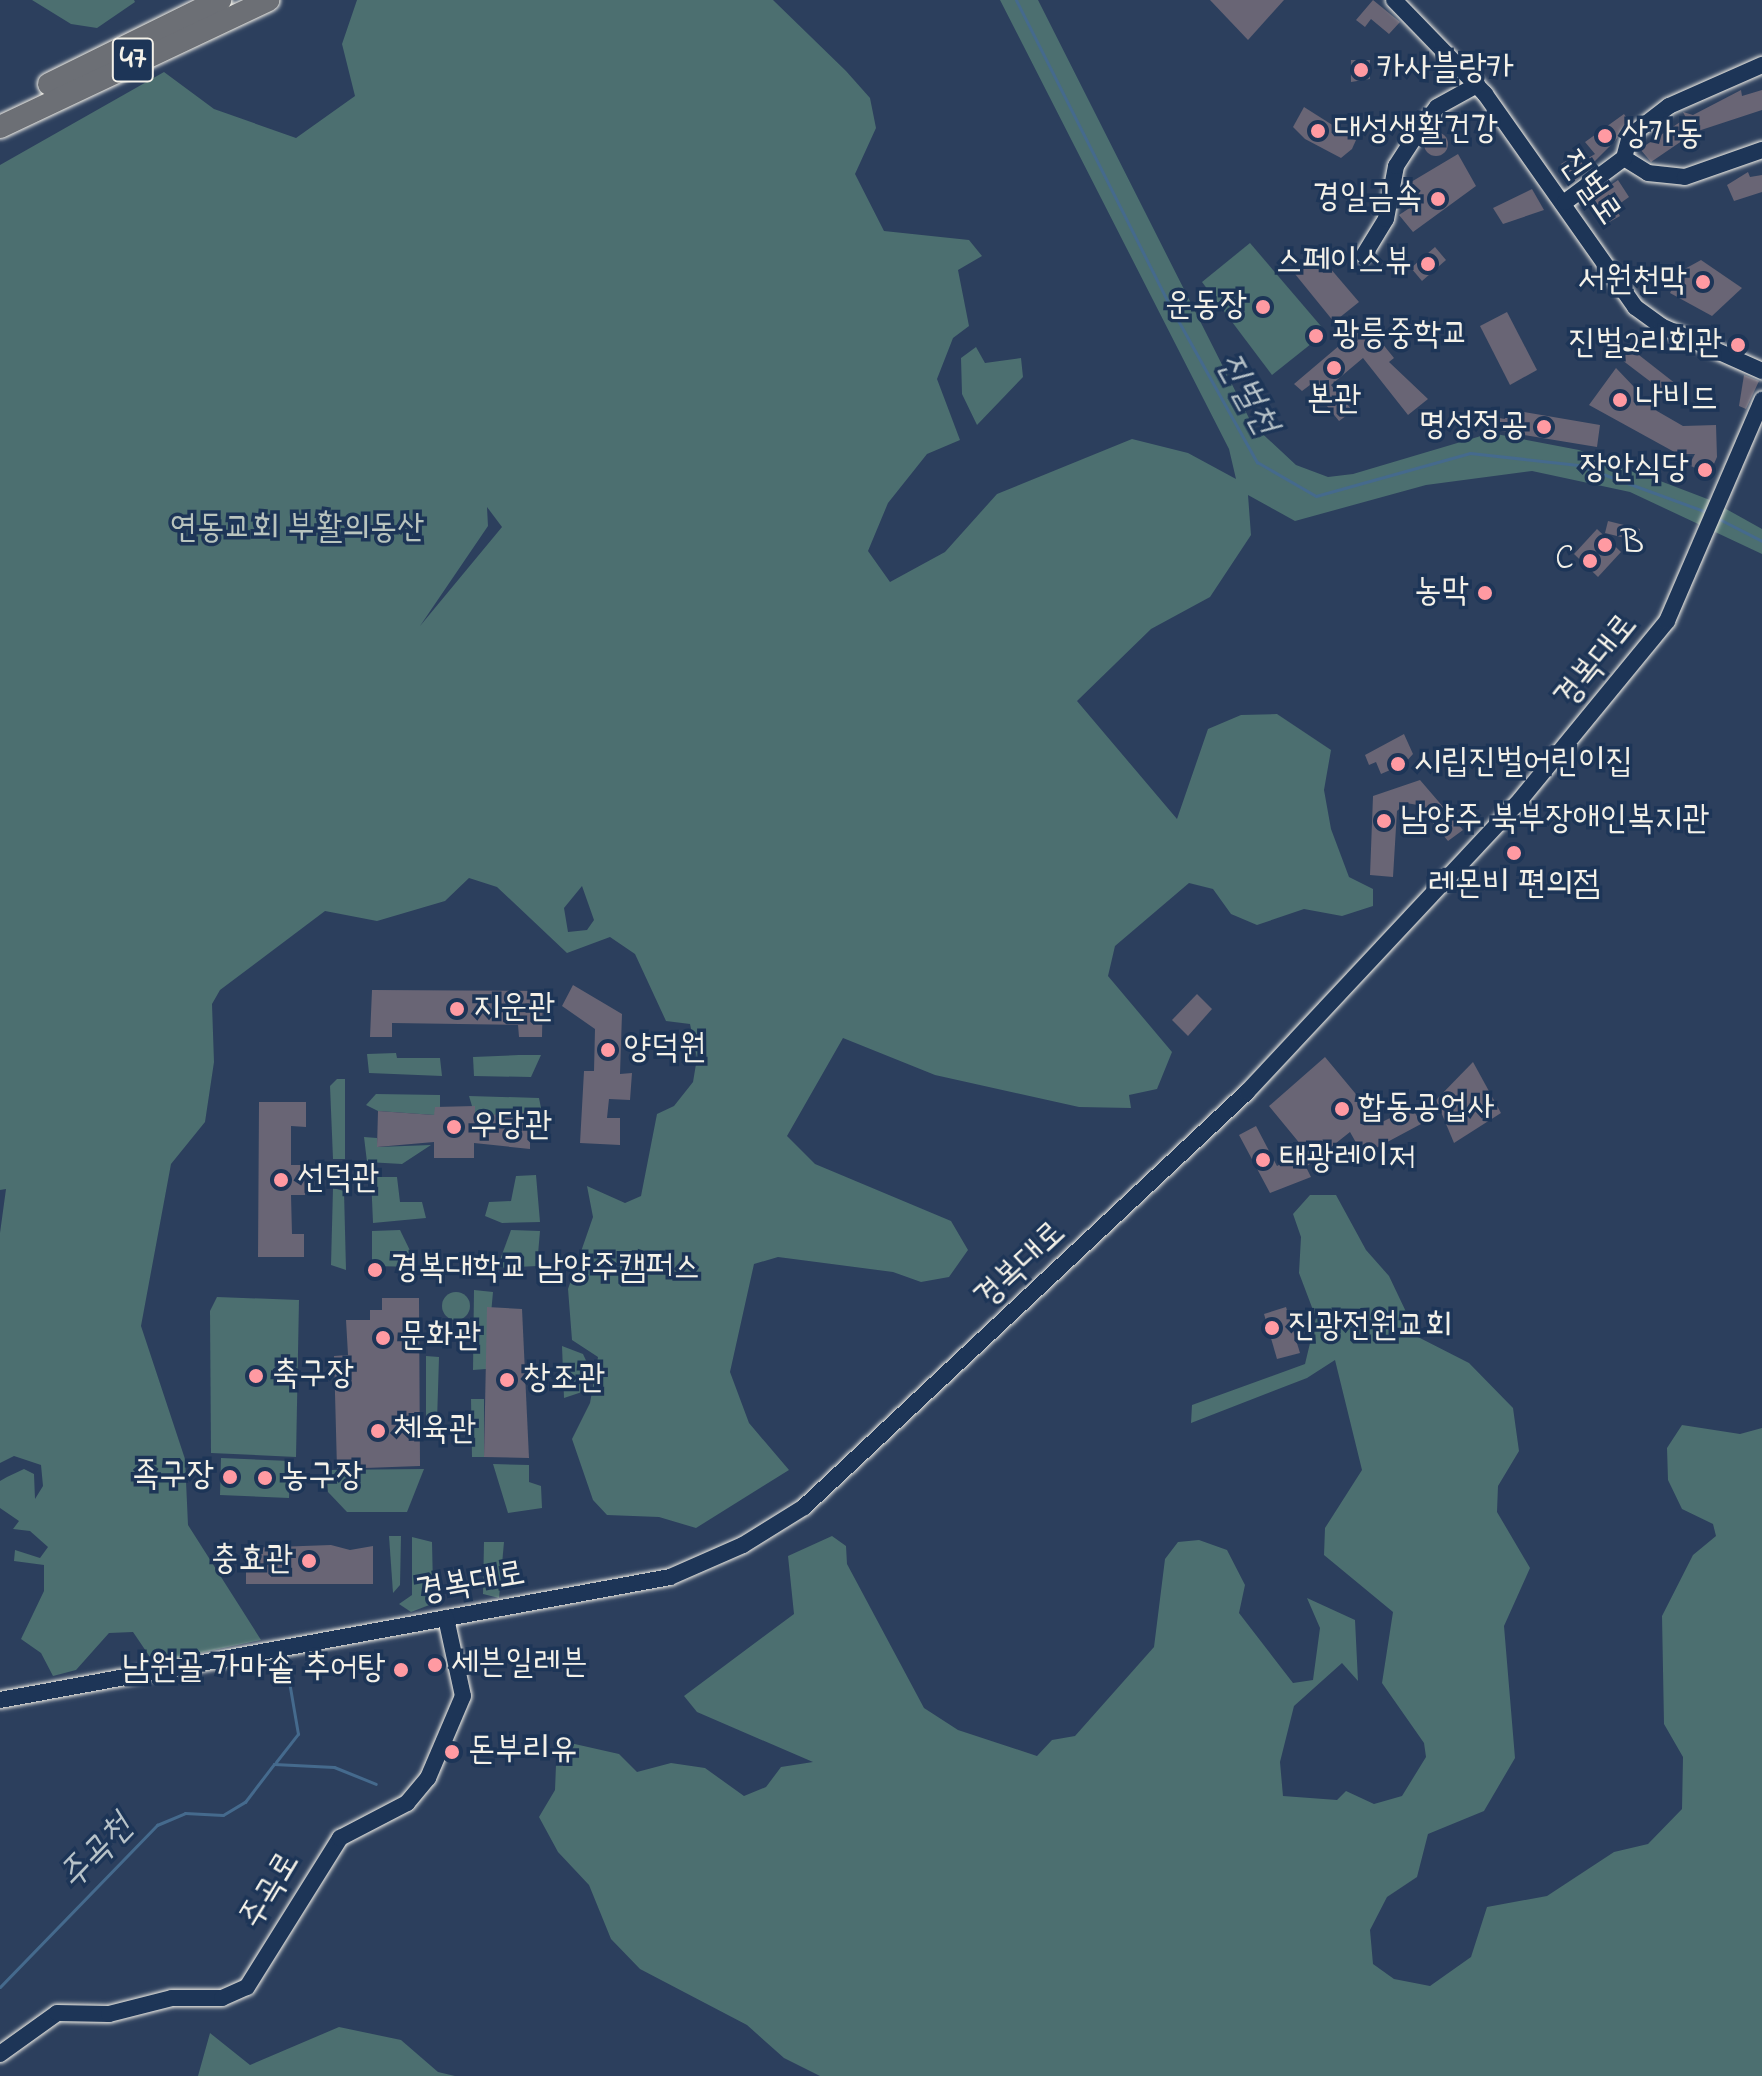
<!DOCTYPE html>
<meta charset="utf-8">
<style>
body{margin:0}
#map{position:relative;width:1762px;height:2076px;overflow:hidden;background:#2c3f5d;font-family:"Indie Flower","Poor Story",sans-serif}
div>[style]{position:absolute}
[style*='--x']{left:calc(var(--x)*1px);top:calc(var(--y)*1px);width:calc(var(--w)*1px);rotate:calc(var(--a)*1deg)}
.green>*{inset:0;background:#4c6f70}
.round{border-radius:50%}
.stream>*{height:3px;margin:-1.5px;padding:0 1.5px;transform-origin:1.5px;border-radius:1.5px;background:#456a8d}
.building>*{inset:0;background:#696575}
.roads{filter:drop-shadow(0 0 2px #f4f1e8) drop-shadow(0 0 2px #f4f1e8)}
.minor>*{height:16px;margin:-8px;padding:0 8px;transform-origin:8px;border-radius:8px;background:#1d3557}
.highway>*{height:22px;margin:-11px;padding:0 11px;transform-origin:11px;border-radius:11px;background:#6c6f75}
.dots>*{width:22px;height:22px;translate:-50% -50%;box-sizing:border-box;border:4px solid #1d3557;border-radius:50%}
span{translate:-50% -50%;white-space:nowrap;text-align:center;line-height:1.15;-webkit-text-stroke:7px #1d3557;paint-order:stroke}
.shield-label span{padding:2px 6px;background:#1d3557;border:2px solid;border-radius:6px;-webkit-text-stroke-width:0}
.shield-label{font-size:32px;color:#f4f1e8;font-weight:700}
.poi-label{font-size:34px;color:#f4f1e8}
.left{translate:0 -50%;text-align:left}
.right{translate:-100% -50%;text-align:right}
.street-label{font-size:34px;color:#f4f1e8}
.park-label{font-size:34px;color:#b9c4be}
.water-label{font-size:36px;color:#b7c2c8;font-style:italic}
</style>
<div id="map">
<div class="green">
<div style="clip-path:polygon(32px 0,134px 0,135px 2px,97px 28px,71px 24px)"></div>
<div style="clip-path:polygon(evenodd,357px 0,773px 0,846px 71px,870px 98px,876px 128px,855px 174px,884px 231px,969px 240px,982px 256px,958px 270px,969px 326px,953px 338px,937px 379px,960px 440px,927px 454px,888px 503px,868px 551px,890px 582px,945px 552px,997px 494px,1132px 439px,1188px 453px,1236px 479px,1229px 449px,1000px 0,1038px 0,1252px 424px,1296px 465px,1328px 477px,1353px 474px,1491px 433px,1579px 450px,1710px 500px,1762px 529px,1762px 554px,1630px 492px,1532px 471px,1426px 485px,1295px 521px,1248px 495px,1251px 535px,1210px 597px,1151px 629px,1077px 701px,1177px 819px,1208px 729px,1241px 715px,1277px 714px,1331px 750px,1324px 790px,1331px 829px,1349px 877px,1373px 889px,1373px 906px,1342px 916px,1304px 909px,1257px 925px,1231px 914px,1213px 889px,1189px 883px,1115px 946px,1108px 976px,1172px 1052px,1157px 1089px,1129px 1095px,1131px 1108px,1079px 1107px,935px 1075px,843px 1038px,787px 1136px,815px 1164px,951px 1221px,968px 1250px,949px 1277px,921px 1282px,893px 1272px,778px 1257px,754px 1264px,730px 1372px,749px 1423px,789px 1470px,696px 1528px,659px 1517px,607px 1515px,593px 1500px,572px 1439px,590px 1403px,598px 1357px,572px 1340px,568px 1289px,593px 1217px,587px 1186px,625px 1203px,641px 1196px,657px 1114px,674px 1106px,693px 1082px,697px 1058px,690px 1024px,666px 1021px,635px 954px,610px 937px,567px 953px,497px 887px,469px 878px,445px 901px,377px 921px,325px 911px,220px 990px,212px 1004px,214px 1062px,205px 1122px,171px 1164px,141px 1326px,185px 1459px,188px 1525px,261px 1640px,154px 1663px,133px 1632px,109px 1633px,76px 1670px,53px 1676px,41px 1653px,21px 1639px,44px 1591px,44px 1565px,14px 1561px,15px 1550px,40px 1558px,48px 1547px,30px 1531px,13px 1529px,19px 1521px,0 1508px,0 1481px,7px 1477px,24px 1469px,34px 1474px,35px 1499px,43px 1486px,41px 1465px,14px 1456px,0 1463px,0 1233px,6px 1189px,0 1190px,0 165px,164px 72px,214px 109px,296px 138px,355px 96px,342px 44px,357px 0,487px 507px,502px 527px,420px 626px,488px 526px,487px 507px,357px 0,582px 886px,594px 920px,587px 930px,568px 932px,564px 908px,582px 886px)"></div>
<div style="clip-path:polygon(1250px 243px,1326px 332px,1272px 375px,1202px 282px)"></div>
<div style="clip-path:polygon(976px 347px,985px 363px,1021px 358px,1023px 377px,977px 425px,962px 394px,961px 358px)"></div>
<div style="clip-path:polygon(396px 1053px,397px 1058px,440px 1058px,442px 1076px,369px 1073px,367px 1054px)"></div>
<div style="clip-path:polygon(519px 1055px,541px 1055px,531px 1077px,474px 1076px,473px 1057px)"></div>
<div style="clip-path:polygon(337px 1079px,345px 1079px,345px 1159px,333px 1159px,330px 1086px)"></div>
<div style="clip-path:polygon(376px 1094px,440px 1095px,440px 1107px,434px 1115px,378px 1111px,366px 1105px)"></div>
<div style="clip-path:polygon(469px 1096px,539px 1098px,542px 1113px,475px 1116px)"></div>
<div style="clip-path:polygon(364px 1137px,377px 1138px,378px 1147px,431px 1145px,402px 1164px,367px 1162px)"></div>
<div style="clip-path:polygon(536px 1175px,540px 1222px,502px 1223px,485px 1216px,489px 1202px,511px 1201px,516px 1176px)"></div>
<div style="clip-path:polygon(371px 1177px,397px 1177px,400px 1202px,422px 1202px,426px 1218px,373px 1223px)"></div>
<div style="clip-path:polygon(333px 1188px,344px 1191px,346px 1270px,331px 1265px)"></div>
<div style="clip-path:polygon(1310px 1195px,1336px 1195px,1366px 1250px,1389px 1276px,1418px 1337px,1469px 1363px,1513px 1408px,1519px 1451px,1498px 1486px,1497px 1512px,1530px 1568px,1504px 1626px,1515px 1758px,1484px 1811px,1428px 1834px,1417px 1877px,1387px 1897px,1370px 1930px,1373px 1964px,1394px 1979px,1430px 1986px,1471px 1957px,1487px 1907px,1547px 1896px,1614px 1852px,1648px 1844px,1682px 1809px,1683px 1757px,1664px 1724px,1662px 1616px,1693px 1555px,1716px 1536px,1713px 1524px,1682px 1509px,1668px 1480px,1667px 1448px,1682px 1425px,1740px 1434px,1762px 1428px,1762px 2076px,820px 2076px,784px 2058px,747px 2025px,640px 1969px,611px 1939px,589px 1885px,558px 1852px,539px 1817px,555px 1790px,557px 1740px,619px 1754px,637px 1772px,671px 1763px,705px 1768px,744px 1796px,766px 1787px,781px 1767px,813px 1762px,697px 1712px,684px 1696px,794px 1614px,788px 1556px,832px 1536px,846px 1546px,847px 1564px,924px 1708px,958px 1730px,1037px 1756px,1052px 1740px,1075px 1736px,1154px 1647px,1165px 1559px,1178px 1542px,1199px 1540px,1227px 1550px,1245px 1585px,1239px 1613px,1293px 1683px,1313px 1680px,1320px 1628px,1307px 1598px,1355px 1620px,1358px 1681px,1342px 1663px,1294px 1706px,1280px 1762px,1283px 1796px,1337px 1800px,1346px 1791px,1374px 1804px,1402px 1796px,1426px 1757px,1424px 1743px,1382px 1683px,1393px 1612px,1324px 1555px,1325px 1528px,1362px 1470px,1335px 1360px,1307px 1378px,1191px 1423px,1192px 1405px,1305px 1364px,1316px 1318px,1299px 1273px,1301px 1237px,1293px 1214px)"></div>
<div style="clip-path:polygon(400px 1230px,418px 1267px,372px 1266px,372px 1231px)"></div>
<div style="clip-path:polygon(511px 1230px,540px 1231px,537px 1266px,497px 1268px)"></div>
<div style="clip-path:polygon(474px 1290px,493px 1292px,486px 1369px,473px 1370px)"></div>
<div class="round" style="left:442px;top:1292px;width:28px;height:28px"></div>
<div style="clip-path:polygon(217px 1297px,299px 1300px,296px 1457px,211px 1453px,210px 1311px)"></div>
<div style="clip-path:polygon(562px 1346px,583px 1354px,590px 1369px,582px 1392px,564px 1398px)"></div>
<div style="clip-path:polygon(426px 1356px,439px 1357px,437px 1421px,426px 1421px)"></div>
<div style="clip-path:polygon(471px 1399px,484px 1399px,484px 1457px,472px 1457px)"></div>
<div style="clip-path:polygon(221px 1458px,290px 1461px,289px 1498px,220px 1495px)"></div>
<div style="clip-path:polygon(493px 1464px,529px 1465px,529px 1482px,541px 1486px,542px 1508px,508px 1513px)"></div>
<div style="clip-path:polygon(424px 1469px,407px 1512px,347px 1512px,328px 1492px,326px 1470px)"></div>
<div style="clip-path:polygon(389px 1536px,401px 1536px,400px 1585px,393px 1593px)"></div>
<div style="clip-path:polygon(412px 1537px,432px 1542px,433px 1586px,432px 1604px,411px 1612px,399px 1604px,412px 1595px)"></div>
<div style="clip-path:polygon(484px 1542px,504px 1542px,499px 1598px,483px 1594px)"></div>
<div style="clip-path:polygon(339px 2027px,401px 2040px,438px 2072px,455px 2076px,198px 2076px,210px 2033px,250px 2065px)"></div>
</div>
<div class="stream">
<div style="--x:1016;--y:0;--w:343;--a:63.3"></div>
<div style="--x:1170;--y:306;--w:179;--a:60.9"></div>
<div style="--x:1257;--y:462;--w:68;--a:30"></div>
<div style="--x:1316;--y:496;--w:160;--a:-15.6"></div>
<div style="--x:1470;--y:453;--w:109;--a:6.3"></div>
<div style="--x:1578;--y:465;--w:140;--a:20.1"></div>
<div style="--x:1719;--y:519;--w:48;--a:27.1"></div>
<div style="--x:276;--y:1762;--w:36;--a:-52"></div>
<div style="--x:298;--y:1734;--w:71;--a:-99.7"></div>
<div style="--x:0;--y:1987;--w:226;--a:-45.9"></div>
<div style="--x:157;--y:1825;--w:30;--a:-23"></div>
<div style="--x:185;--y:1813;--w:38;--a:3"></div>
<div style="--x:223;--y:1815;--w:26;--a:-31"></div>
<div style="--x:245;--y:1802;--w:48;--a:-52.7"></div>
<div style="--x:274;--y:1764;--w:60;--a:2.9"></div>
<div style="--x:334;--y:1767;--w:45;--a:22"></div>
</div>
<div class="building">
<div style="clip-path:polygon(1210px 0,1284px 0,1248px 40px)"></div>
<div style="clip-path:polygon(1373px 0,1400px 22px,1389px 34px,1371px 19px,1365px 27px,1356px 20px)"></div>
<div style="clip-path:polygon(1351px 60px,1370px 60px,1370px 79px,1351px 82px)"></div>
<div style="clip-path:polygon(1741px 90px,1742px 96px,1762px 90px,1762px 110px,1695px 132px,1651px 162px,1640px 149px,1686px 118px,1683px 112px,1693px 115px)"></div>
<div style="clip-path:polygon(1304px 107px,1356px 140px,1352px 149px,1341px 158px,1305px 139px,1293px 127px)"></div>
<div style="clip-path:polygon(1624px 114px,1629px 121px,1615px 141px,1574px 182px,1561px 164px,1571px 158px,1580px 163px,1595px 154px,1585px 142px)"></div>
<div class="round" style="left:1424px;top:132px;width:24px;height:24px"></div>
<div style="clip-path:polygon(1458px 154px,1476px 186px,1413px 232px,1399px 215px,1417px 203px,1406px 185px)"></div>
<div style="clip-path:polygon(1748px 172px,1750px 177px,1762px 175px,1762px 192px,1734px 201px,1727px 185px)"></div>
<div style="clip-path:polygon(1618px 180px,1629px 197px,1615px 207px,1620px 216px,1604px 225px,1588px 201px)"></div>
<div style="clip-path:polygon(1532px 189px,1544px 210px,1503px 224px,1493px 208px)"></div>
<div style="clip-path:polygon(1435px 247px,1446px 260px,1422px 281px,1411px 268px)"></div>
<div style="clip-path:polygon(1318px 254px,1359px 302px,1334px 322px,1295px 274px)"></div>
<div style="clip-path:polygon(1701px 260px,1742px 288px,1712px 316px,1670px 293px,1681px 271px)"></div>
<div style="clip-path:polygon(1507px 312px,1537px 370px,1510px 385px,1480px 326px)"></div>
<div style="clip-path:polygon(1373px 317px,1384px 332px,1377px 337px,1394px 358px,1389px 362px,1428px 399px,1408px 415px,1363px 358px,1331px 385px,1353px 411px,1339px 421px,1310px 385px,1302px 391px,1294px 384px)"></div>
<div style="clip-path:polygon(1630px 348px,1676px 384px,1668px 395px,1622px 360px)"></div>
<div style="clip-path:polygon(1616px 368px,1657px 411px,1683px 426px,1716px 425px,1717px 457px,1709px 475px,1689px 465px,1695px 454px,1678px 454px,1589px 405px)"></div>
<div style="clip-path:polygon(1744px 375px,1759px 381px,1746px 409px,1739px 406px)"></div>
<div style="clip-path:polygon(1507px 409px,1600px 425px,1597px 447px,1488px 429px,1493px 417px,1505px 419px)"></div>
<div style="clip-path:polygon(1608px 521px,1640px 529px,1637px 541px,1605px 533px)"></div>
<div style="clip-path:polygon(1597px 529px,1621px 552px,1598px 577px,1574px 554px)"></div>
<div style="clip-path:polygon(1404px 734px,1413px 754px,1404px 764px,1381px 774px,1376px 762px,1369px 765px,1365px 755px)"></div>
<div style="clip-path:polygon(1420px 780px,1463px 830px,1448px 841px,1418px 805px,1406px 803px,1397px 811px,1393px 877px,1370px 875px,1373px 796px)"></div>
<div style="clip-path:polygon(573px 985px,622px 1014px,620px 1074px,632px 1073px,630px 1100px,609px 1099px,607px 1118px,620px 1118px,620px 1145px,580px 1143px,584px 1071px,594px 1071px,595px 1029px,562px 1006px)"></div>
<div style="clip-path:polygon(372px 990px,543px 991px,542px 1037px,519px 1037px,518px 1025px,392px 1023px,392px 1037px,370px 1037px)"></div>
<div style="clip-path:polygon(1197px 994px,1212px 1009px,1188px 1036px,1172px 1020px)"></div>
<div style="clip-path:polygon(1325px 1057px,1380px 1123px,1412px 1107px,1421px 1124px,1363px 1155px,1350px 1132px,1306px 1167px,1311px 1177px,1270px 1193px,1239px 1135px,1256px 1126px,1277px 1166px,1306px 1151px,1269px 1106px)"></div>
<div style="clip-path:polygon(1473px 1062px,1501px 1113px,1454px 1143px,1436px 1100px)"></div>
<div style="clip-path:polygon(259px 1102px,306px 1102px,306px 1127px,291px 1126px,291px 1165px,304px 1165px,305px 1195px,291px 1195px,292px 1234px,304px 1234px,304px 1257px,258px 1257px)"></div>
<div style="clip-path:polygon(475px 1106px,475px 1116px,530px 1112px,530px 1149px,474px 1143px,474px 1158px,434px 1158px,434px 1142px,377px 1147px,378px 1111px,434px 1115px,435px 1107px)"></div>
<div style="clip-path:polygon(382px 1298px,419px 1298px,420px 1466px,337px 1469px,334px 1356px,348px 1355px,346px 1320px,370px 1320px,370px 1310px,382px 1310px)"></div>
<div style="clip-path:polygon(487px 1307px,522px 1309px,529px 1458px,484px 1457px)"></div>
<div style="clip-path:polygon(1286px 1307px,1300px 1353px,1277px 1359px,1264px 1314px)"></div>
<div style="clip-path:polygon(331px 1545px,350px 1550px,373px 1546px,373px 1584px,246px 1584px,246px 1548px)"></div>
</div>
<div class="roads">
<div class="minor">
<div style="--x:1394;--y:0;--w:131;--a:45.9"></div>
<div style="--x:1485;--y:94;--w:261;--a:54.8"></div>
<div style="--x:1635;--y:307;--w:32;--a:36"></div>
<div style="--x:1661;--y:326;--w:111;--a:24"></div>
<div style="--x:1624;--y:158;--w:28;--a:32"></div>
<div style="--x:1648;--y:173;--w:37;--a:6"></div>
<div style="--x:1685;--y:177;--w:82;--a:-19.3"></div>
<div style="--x:1565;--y:202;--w:74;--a:-36.7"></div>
<div style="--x:1624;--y:158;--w:23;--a:-75"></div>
<div style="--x:1630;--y:136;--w:49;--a:-37.6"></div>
<div style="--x:1669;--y:106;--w:102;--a:-23.8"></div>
<div style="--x:1364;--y:255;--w:42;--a:-58.6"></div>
<div style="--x:1386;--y:219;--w:54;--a:-79.3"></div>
<div style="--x:1396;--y:166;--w:37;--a:-57"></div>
<div style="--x:1416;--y:135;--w:35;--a:-53"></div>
<div style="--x:1437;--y:107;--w:46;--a:-28.8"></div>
<div style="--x:0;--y:1700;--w:681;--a:-10.4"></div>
<div style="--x:670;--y:1577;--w:80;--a:-23.7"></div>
<div style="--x:743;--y:1545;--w:72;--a:-31.9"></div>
<div style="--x:804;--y:1507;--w:607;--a:-43.13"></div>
<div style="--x:1247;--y:1092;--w:393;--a:-46.9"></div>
<div style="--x:1516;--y:805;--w:238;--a:-50.6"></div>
<div style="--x:1667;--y:621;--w:241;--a:-66.7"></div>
<div style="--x:0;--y:2054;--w:70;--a:-35.7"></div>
<div style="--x:57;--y:2013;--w:52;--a:1.1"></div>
<div style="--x:109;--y:2014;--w:65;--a:-14.3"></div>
<div style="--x:172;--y:1998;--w:50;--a:0"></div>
<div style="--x:222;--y:1998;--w:27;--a:-24"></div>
<div style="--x:247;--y:1987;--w:176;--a:-58"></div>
<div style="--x:340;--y:1838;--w:76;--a:-27.6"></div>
<div style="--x:407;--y:1803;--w:33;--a:-50"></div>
<div style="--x:428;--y:1778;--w:89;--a:-66.9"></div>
<div style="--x:463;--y:1696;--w:80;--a:-102.3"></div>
</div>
<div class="highway">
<div style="--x:49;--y:84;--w:191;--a:-26.2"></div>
<div style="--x:0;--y:127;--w:297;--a:-25.3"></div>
</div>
</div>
<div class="dots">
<div style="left:1361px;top:70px;background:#ff9aa2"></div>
<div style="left:1318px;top:131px;background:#ff9aa2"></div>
<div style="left:1605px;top:136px;background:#ff9aa2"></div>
<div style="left:1438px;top:199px;background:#ff9aa2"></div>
<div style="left:1428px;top:264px;background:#ff9aa2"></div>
<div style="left:1703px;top:282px;background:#ff9aa2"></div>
<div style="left:1263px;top:307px;background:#ff9aa2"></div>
<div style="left:1316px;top:336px;background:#ff9aa2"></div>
<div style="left:1738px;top:345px;background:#ff9aa2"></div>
<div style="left:1334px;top:368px;background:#ff9aa2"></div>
<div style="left:1620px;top:400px;background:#ff9aa2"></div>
<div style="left:1544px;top:427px;background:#ff9aa2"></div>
<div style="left:1705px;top:470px;background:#ff9aa2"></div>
<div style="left:1605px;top:545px;background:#ff9aa2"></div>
<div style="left:1590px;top:561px;background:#ff9aa2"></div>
<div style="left:1485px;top:593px;background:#ff9aa2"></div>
<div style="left:1398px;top:764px;background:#ff9aa2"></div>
<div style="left:1384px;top:821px;background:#ff9aa2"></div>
<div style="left:1514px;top:853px;background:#ff9aa2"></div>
<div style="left:457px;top:1009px;background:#ff9aa2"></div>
<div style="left:608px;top:1050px;background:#ff9aa2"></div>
<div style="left:1342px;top:1109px;background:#ff9aa2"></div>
<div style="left:454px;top:1127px;background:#ff9aa2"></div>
<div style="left:1263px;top:1160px;background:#ff9aa2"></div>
<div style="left:281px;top:1180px;background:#ff9aa2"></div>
<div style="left:375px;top:1270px;background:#ff9aa2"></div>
<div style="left:1272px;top:1328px;background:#ff9aa2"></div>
<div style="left:383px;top:1338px;background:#ff9aa2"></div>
<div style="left:256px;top:1376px;background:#ff9aa2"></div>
<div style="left:507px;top:1380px;background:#ff9aa2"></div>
<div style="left:378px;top:1431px;background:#ff9aa2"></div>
<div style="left:230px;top:1477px;background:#ff9aa2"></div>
<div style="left:265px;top:1478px;background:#ff9aa2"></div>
<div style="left:309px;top:1561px;background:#ff9aa2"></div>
<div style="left:435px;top:1665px;background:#ff9aa2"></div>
<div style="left:401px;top:1670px;background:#ff9aa2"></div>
<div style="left:452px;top:1752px;background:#ff9aa2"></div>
</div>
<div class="shield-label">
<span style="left:133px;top:60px">47</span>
</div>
<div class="poi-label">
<span class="left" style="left:1377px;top:70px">카사블랑카</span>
<span class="left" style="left:1334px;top:131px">대성생활건강</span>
<span class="left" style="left:1621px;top:136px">상가동</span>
<span class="right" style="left:1422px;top:199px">경일금속</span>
<span class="right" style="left:1412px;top:264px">스페이스뷰</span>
<span class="right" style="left:1687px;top:282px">서원천막</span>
<span class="right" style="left:1247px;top:307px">운동장</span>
<span class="left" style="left:1332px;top:336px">광릉중학교</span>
<span class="right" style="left:1722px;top:345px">진벌2리회관</span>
<span class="left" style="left:1636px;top:400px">나비드</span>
<span style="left:1334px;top:401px">본관</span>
<span class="right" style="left:1528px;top:427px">명성정공</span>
<span class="right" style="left:1689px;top:470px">장안식당</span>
<span class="left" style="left:1621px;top:545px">B</span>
<span class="right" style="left:1574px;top:561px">C</span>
<span class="right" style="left:1469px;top:593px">농막</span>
<span class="left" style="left:1414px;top:764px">시립진벌어린이집</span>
<span class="left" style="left:1400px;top:821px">남양주 북부장애인복지관</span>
<span style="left:1514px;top:886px">레몬비 편의점</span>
<span class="left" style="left:473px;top:1009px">지운관</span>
<span class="left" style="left:624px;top:1050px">양덕원</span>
<span class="left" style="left:1358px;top:1109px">합동공업사</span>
<span class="left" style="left:470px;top:1127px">우당관</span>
<span class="left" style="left:1279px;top:1160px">태광레이저</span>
<span class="left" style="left:297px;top:1180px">선덕관</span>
<span class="left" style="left:391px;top:1270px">경복대학교 남양주캠퍼스</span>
<span class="left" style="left:1288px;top:1328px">진광전원교회</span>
<span class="left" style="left:399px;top:1338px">문화관</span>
<span class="left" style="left:272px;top:1376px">축구장</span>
<span class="left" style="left:523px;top:1380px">창조관</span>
<span class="left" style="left:394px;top:1431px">체육관</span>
<span class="right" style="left:214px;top:1477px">족구장</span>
<span class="left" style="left:281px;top:1478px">농구장</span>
<span class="right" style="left:293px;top:1561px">충효관</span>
<span class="left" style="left:451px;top:1665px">세븐일레븐</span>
<span class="right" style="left:385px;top:1670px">남원골 가마솥 추어탕</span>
<span class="left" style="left:468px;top:1752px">돈부리유</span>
</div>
<div class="street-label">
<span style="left:1589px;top:188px;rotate:56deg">진벌로</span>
<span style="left:1597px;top:662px;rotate:-51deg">경복대로</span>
<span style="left:1021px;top:1266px;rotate:-43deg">경복대로</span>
<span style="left:471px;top:1584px;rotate:-10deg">경복대로</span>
<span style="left:271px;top:1891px;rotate:-59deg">주곡로</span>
</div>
<div class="park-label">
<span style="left:297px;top:530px">연동교회 부활의동산</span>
</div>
<div class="water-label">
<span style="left:1246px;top:394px;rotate:61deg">진벌천</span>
<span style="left:97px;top:1853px;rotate:-46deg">주곡천</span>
</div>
</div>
